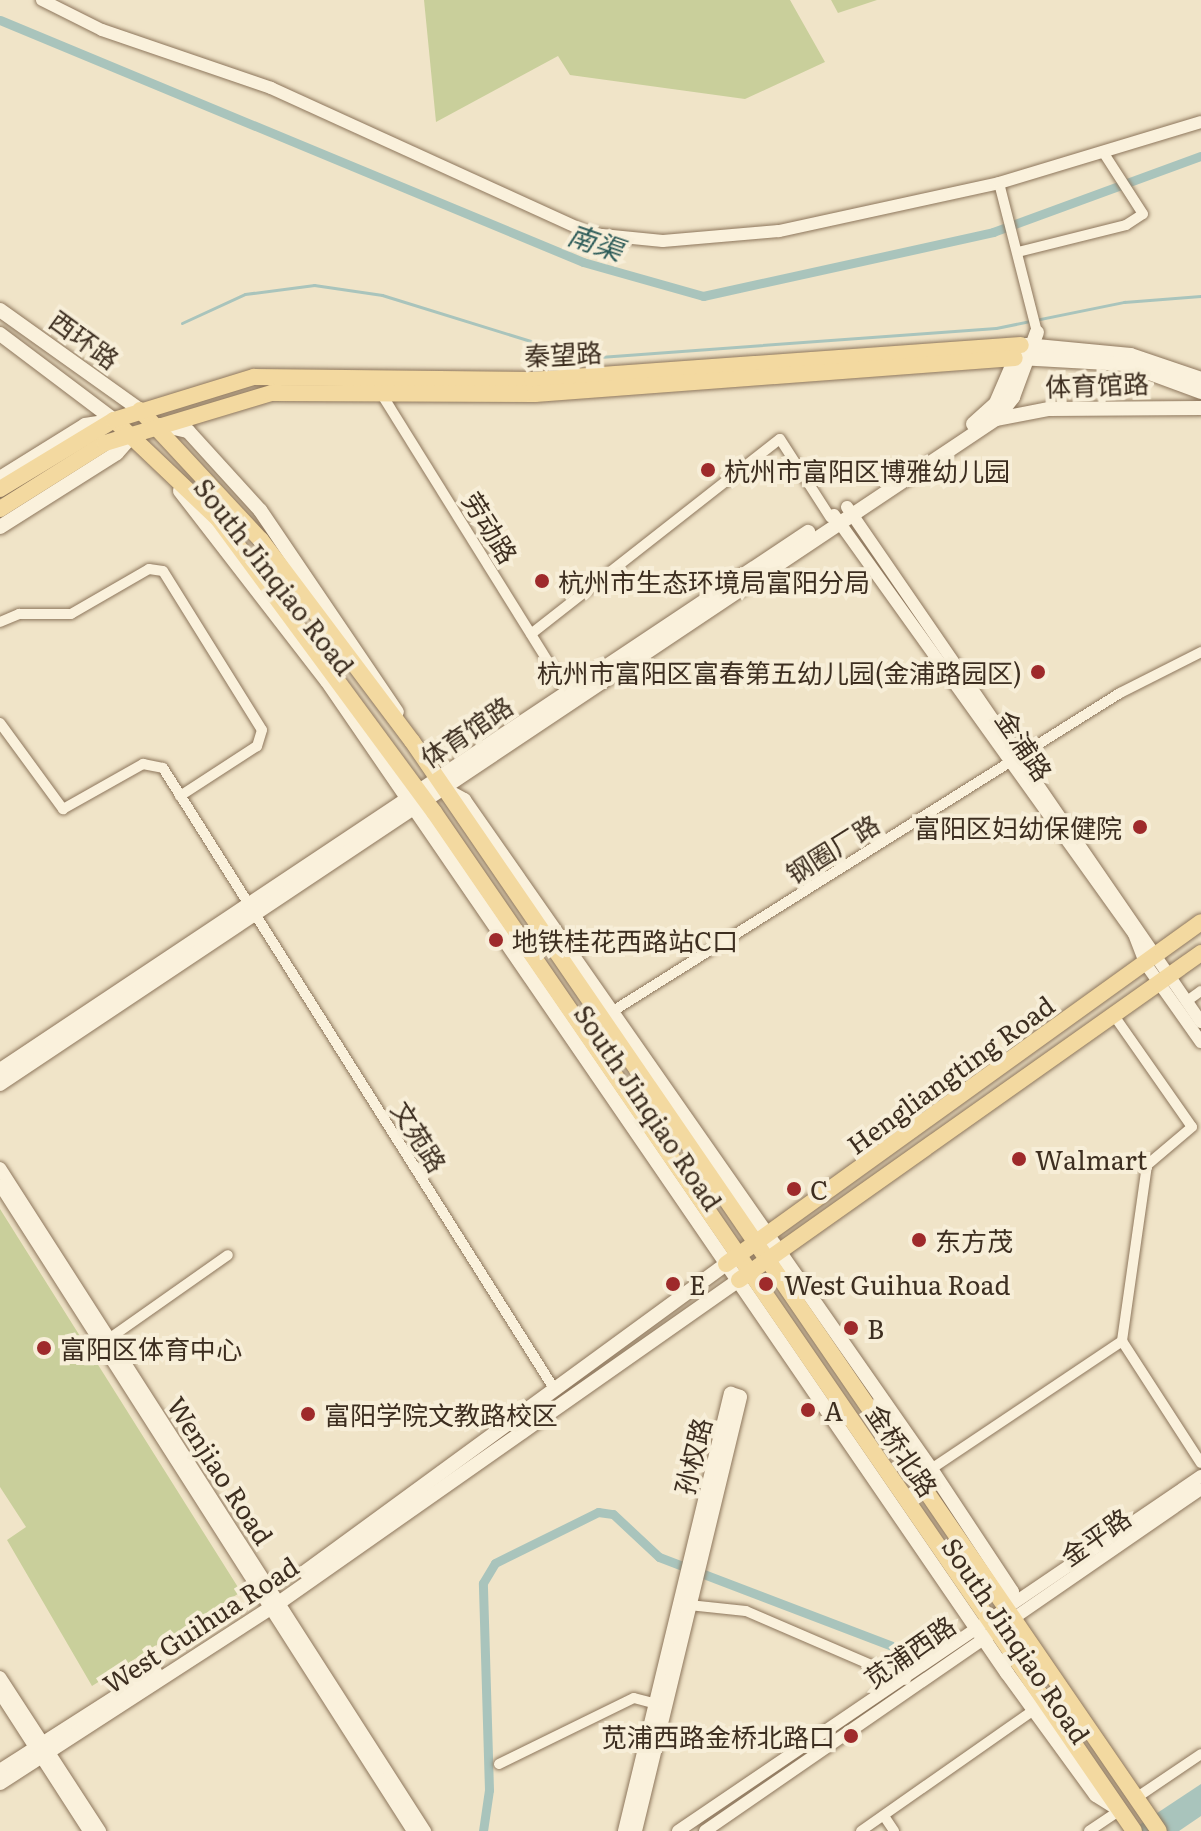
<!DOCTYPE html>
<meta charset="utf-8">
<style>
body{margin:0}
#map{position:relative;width:1201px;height:1831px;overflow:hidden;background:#f0e4c8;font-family:Literata,"Noto Sans SC",serif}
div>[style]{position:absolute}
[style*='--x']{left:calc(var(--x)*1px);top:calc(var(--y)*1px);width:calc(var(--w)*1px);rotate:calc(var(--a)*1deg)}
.green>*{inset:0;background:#c9cf9b}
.water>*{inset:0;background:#a9c4bc}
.stream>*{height:3px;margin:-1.5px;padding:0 1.5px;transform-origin:1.5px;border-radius:1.5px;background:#a9c4bc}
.canal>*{height:9px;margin:-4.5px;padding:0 4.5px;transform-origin:4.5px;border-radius:4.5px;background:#a9c4bc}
.roads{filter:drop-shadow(0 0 2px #8d765c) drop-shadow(0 0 2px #8d765c)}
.minor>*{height:10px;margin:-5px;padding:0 5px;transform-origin:5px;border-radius:5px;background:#faf1dc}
.tertiary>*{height:12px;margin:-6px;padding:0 6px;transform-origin:6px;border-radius:6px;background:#faf1dc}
.secondary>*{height:14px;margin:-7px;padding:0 7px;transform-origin:7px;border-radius:7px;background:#faf1dc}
.primary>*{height:16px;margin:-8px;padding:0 8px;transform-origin:8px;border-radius:8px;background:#f3d9a0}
.dots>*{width:22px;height:22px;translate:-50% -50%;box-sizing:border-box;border:4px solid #f7eed8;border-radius:50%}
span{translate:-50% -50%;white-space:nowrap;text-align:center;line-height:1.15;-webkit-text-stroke:8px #f7eed8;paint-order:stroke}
.street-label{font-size:26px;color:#3d2e20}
.poi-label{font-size:26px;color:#3d2e20}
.left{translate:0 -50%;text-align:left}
.right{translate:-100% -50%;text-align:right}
.water-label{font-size:28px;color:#2f5d5a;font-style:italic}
</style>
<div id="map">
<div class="green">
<div style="clip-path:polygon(424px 0,790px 0,825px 62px,745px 99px,570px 75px,558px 56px,436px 122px)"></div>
<div style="clip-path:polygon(831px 0,877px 0,838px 13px)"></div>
<div style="clip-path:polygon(0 1209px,241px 1592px,92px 1686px,7px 1540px,26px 1527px,0 1487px)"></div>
</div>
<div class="water">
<div style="clip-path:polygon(1201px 1784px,1201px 1816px,1179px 1831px,1130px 1831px)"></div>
</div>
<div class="stream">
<div style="--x:182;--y:323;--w:69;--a:-24.7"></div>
<div style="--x:245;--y:294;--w:70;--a:-7.4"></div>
<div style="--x:314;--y:285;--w:69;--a:8.4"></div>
<div style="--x:382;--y:295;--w:214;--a:17.2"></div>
<div style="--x:586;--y:358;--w:411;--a:-4.2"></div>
<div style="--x:996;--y:328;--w:131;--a:-11.5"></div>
<div style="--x:1124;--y:302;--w:77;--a:-4.5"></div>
</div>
<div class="canal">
<div style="--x:0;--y:20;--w:631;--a:22.54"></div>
<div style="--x:583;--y:262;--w:125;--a:15.8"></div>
<div style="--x:703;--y:296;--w:297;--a:-12.4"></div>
<div style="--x:993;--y:232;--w:221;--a:-20.1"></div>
<div style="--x:483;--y:1831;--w:41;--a:-81.7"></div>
<div style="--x:489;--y:1790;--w:207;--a:-91.7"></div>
<div style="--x:483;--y:1583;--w:23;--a:-59"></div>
<div style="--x:495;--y:1563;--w:115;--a:-26.3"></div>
<div style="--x:598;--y:1512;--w:15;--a:8"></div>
<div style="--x:613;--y:1514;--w:63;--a:43.1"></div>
<div style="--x:659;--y:1557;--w:272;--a:20.9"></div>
</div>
<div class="roads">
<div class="minor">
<div style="--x:999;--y:183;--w:154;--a:75.7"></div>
<div style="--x:1018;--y:252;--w:111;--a:-14"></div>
<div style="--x:1126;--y:225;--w:20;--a:-33"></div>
<div style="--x:1143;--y:214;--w:70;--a:-122.8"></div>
<div style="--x:379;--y:390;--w:359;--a:58.1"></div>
<div style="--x:0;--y:622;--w:21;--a:-23"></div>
<div style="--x:19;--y:614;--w:52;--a:0"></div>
<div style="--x:71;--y:614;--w:90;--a:-30"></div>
<div style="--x:149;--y:569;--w:14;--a:8"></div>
<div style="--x:163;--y:571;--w:187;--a:58.1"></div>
<div style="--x:262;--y:730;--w:17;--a:107"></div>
<div style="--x:257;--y:746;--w:92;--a:147"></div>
<div style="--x:531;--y:634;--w:316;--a:-38.1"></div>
<div style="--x:780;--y:439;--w:93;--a:57.3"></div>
<div style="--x:0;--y:723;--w:107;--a:53.8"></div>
<div style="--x:63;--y:809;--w:92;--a:-29.4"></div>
<div style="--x:143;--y:764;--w:20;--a:11"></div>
<div style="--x:163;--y:768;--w:735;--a:57.78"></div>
<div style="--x:1187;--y:1001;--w:17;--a:-36"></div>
<div style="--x:613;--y:1011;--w:598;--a:-32.1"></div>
<div style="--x:1120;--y:693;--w:91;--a:-26.8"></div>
<div style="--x:1115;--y:1017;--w:134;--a:55"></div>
<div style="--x:1192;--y:1127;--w:59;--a:139.8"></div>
<div style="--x:1147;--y:1165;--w:178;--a:98.1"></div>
<div style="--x:1122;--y:1341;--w:145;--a:57.1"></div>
<div style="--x:110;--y:1338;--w:144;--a:-35.1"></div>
<div style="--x:931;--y:1469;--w:230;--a:-33.8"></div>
<div style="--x:689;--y:1605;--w:57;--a:6"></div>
<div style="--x:746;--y:1611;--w:174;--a:23.3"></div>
<div style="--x:499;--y:1764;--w:150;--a:-26.1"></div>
<div style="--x:634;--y:1698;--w:23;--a:15"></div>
<div style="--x:1136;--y:1798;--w:78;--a:-34.1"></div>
<div style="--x:884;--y:1816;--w:18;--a:56"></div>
<div style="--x:861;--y:1831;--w:211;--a:-35"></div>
<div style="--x:1089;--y:1831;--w:37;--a:-34"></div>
</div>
<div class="tertiary">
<div style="--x:42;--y:0;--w:67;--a:26.6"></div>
<div style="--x:102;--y:30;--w:179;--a:18.9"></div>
<div style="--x:271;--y:88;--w:353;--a:24.5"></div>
<div style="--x:592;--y:234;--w:71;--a:5.6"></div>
<div style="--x:663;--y:241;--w:116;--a:-4.9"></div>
<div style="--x:779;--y:231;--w:225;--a:-12.3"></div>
<div style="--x:999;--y:183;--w:211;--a:-16.8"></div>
<div style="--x:847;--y:507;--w:625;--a:55.5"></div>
<div style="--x:834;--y:515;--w:515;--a:54.4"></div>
<div style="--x:1134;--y:934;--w:31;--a:69"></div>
<div style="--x:1145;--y:963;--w:97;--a:54.7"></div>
<div style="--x:0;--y:1168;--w:788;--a:57.34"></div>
<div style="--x:0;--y:1185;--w:767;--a:57.41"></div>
<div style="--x:0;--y:1677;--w:184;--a:57"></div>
<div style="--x:0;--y:1693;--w:164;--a:57.2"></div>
<div style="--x:678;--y:1831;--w:632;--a:-34.17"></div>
<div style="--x:705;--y:1831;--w:602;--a:-34.59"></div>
</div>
<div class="secondary">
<div style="--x:0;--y:310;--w:172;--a:35.5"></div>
<div style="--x:0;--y:334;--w:143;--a:37"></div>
<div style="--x:1026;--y:345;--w:105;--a:5.4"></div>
<div style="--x:1131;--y:355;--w:74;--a:18.9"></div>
<div style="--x:1019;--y:358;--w:106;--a:3.2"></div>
<div style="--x:1125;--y:364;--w:81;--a:20.2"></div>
<div style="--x:997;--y:419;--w:53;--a:-10.9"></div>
<div style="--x:1049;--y:409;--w:152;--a:-0.4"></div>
<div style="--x:973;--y:424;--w:31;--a:-42"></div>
<div style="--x:996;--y:403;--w:56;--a:-66.7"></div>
<div style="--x:161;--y:425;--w:28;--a:13"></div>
<div style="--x:188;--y:431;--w:107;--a:47.7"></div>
<div style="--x:260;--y:510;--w:244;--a:55.9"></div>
<div style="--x:0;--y:478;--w:100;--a:-31.9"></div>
<div style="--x:85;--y:425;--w:25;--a:-9"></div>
<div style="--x:180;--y:491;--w:240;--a:52.3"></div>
<div style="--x:327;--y:681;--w:1203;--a:55.57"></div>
<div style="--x:1007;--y:1673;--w:151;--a:53.9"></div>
<div style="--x:1096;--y:1795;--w:25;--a:32"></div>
<div style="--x:0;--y:527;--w:138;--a:-32.3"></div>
<div style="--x:117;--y:453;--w:23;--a:-49"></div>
<div style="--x:446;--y:790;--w:21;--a:29"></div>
<div style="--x:464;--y:800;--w:816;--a:55.08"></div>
<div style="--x:931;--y:1469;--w:147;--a:56.6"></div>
<div style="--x:1012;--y:1592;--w:18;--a:103"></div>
<div style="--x:0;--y:1070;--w:971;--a:-33.66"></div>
<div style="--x:0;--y:1084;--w:1198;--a:-33.73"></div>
<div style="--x:996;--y:419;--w:28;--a:-52"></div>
<div style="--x:1013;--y:397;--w:69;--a:-69.7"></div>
<div style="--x:305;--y:1572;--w:522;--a:-36.19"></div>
<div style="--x:0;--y:1771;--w:184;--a:-32.6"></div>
<div style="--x:0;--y:1783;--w:333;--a:-32.9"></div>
<div style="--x:280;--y:1602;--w:561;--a:-35.05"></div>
<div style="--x:625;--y:1831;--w:450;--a:-76.4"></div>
<div style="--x:731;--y:1394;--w:9;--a:18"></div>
<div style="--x:740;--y:1397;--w:447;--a:103.6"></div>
</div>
<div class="primary">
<div style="--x:140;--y:410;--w:178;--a:47.1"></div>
<div style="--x:261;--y:540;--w:251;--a:53.1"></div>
<div style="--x:412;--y:741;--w:1321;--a:55.58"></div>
<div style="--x:114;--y:420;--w:144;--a:43.6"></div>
<div style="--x:218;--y:519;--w:364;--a:53.6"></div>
<div style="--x:434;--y:812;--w:1236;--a:55.51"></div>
<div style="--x:0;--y:489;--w:133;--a:-31.2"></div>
<div style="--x:114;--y:420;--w:146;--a:-17.1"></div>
<div style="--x:254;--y:377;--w:278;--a:0.6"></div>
<div style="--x:532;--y:380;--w:490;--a:-4.1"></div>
<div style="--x:0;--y:509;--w:124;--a:-32.2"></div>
<div style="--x:105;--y:443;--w:174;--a:-16.7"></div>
<div style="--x:272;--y:393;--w:263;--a:0.2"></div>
<div style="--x:535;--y:394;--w:481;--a:-4.3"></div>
<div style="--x:726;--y:1264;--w:585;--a:-35.75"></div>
<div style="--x:739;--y:1280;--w:566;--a:-35.29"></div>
</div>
</div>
<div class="dots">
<div style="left:708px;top:470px;background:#9e2a2b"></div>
<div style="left:542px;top:581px;background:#9e2a2b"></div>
<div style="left:1038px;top:672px;background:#9e2a2b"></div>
<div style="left:1140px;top:827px;background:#9e2a2b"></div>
<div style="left:496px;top:940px;background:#9e2a2b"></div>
<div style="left:1019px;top:1159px;background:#9e2a2b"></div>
<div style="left:794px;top:1189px;background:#9e2a2b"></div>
<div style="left:919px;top:1240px;background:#9e2a2b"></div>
<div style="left:673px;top:1284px;background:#9e2a2b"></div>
<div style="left:766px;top:1284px;background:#9e2a2b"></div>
<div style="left:851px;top:1328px;background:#9e2a2b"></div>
<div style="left:44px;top:1348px;background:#9e2a2b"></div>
<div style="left:808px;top:1410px;background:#9e2a2b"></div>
<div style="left:308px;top:1414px;background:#9e2a2b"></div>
<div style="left:851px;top:1736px;background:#9e2a2b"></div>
</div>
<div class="street-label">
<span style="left:85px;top:339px;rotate:36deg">西环路</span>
<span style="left:563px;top:353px;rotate:-3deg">秦望路</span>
<span style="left:1097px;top:384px;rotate:-2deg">体育馆路</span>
<span style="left:491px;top:527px;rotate:58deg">劳动路</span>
<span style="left:275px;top:576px;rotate:52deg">South Jinqiao Road</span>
<span style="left:466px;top:731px;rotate:-34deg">体育馆路</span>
<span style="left:1025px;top:745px;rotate:56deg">金浦路</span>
<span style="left:832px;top:848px;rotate:-32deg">钢圈厂路</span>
<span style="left:950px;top:1074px;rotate:-36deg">Hengliangting Road</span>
<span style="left:649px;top:1107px;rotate:56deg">South Jinqiao Road</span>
<span style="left:420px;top:1136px;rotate:58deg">文苑路</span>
<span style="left:903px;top:1450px;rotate:56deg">金桥北路</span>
<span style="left:692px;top:1456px;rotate:-76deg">孙权路</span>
<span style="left:221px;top:1470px;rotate:57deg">Wenjiao Road</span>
<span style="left:1095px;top:1536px;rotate:-35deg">金平路</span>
<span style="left:200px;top:1624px;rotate:-33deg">West Guihua Road</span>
<span style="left:1017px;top:1640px;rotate:56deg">South Jinqiao Road</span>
<span style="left:909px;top:1651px;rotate:-35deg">苋浦西路</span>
</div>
<div class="poi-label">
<span class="left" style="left:724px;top:470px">杭州市富阳区博雅幼儿园</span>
<span class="left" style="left:558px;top:581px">杭州市生态环境局富阳分局</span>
<span class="right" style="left:1022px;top:672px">杭州市富阳区富春第五幼儿园(金浦路园区)</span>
<span class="right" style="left:1122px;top:827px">富阳区妇幼保健院</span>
<span class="left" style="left:512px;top:940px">地铁桂花西路站C口</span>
<span class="left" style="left:1035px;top:1159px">Walmart</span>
<span class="left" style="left:810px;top:1189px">C</span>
<span class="left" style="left:935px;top:1240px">东方茂</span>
<span class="left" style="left:689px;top:1284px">E</span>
<span class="left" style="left:784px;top:1284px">West Guihua Road</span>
<span class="left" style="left:867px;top:1328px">B</span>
<span class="left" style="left:60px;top:1348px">富阳区体育中心</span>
<span class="left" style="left:824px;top:1410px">A</span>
<span class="left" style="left:324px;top:1414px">富阳学院文教路校区</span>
<span class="right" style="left:835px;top:1736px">苋浦西路金桥北路口</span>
</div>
<div class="water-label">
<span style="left:596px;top:241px;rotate:19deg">南渠</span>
</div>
</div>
